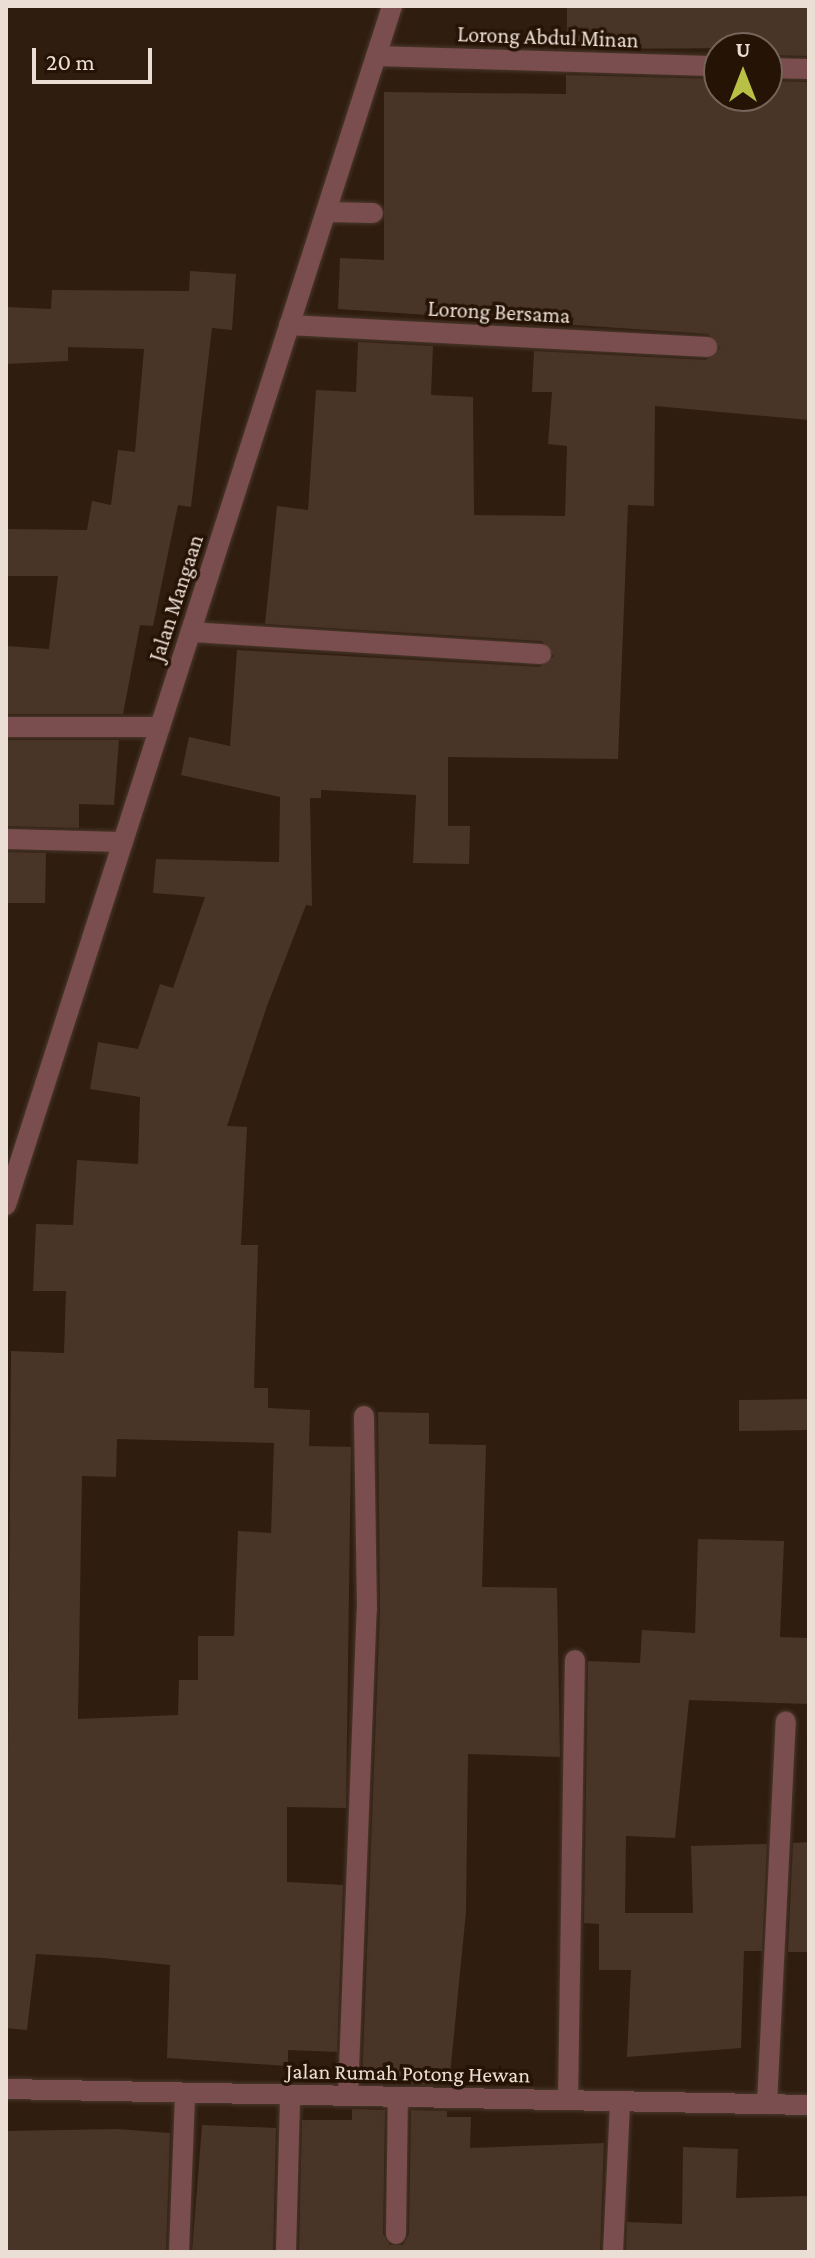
<!DOCTYPE html>
<style>
body{margin:0}
#map{position:relative;width:815px;height:2258px;overflow:hidden;background:#2f1d0f;font-family:"Crimson Pro",serif}
div>[style]{position:absolute}
[style*='--x']{left:calc(var(--x)*1px);top:calc(var(--y)*1px);width:calc(var(--w)*1px);rotate:calc(var(--a)*1deg)}
.building>*{inset:0;background:#493527}
.roads{filter:drop-shadow(0 0 2px #49382b) drop-shadow(0 0 2px #49382b)}
.minor>*{height:20px;margin:-10px;padding:0 10px;transform-origin:10px;border-radius:10px;background:#7a4d4e}
span{translate:-50% -50%;white-space:nowrap;text-align:center;line-height:1.15;-webkit-text-stroke:7px #251306;paint-order:stroke}
.street-label{font-size:22px;color:#ebded5}
.frame{position:absolute;inset:0;border:8px solid #ebded5;pointer-events:none}
.north{position:absolute;left:703px;top:32px;width:80px;height:80px;box-sizing:border-box;background:#251306;border:2px solid #746459;border-radius:50%;rotate:0deg;font-size:22px;font-weight:700;line-height:32px;text-align:center;color:#ebded5}
.north::after{content:'';display:block;margin:auto;width:28px;height:36px;background:#b9c046;clip-path:polygon(50% 0,100% 100%,50% 72%,0 100%)}
.scale{position:absolute;left:32px;top:48px;width:120px;height:36px;box-sizing:border-box;border:4px solid #ebded5;border-top:0;padding-left:10px;font-size:24px;line-height:28px;white-space:nowrap;color:#ebded5;-webkit-text-stroke:6px #251306;paint-order:stroke}
</style>
<div id="map">
<div class="building">
<div style="clip-path:polygon(567px 6px,809px 6px,809px 56px,767px 55px,767px 48px,567px 49px)"></div>
<div style="clip-path:polygon(evenodd,566px 75px,719px 79px,719px 96px,767px 96px,767px 81px,809px 82px,809px 420px,655px 406px,654px 506px,628px 505px,618px 759px,448px 757px,448px 826px,470px 826px,469px 864px,413px 863px,416px 795px,321px 790px,321px 798px,310px 798px,312px 906px,306px 905px,267px 1006px,227px 1126px,247px 1127px,241px 1245px,258px 1245px,254px 1388px,268px 1388px,268px 1408px,310px 1410px,309px 1446px,351px 1447px,346px 1808px,287px 1807px,287px 1882px,343px 1885px,337px 2052px,288px 2050px,288px 2066px,167px 2058px,170px 1965px,103px 1958px,36px 1954px,27px 2030px,6px 2028px,11px 1351px,64px 1353px,66px 1291px,33px 1291px,36px 1224px,73px 1225px,77px 1160px,138px 1164px,140px 1097px,90px 1089px,98px 1042px,138px 1049px,160px 984px,173px 988px,205px 897px,153px 893px,156px 859px,279px 862px,280px 797px,181px 775px,189px 737px,230px 746px,237px 650px,540px 667px,554px 656px,542px 641px,265px 624px,277px 506px,308px 510px,316px 390px,356px 392px,358px 342px,433px 346px,431px 395px,473px 397px,474px 515px,565px 516px,567px 446px,548px 444px,552px 392px,532px 392px,534px 351px,706px 360px,720px 348px,708px 334px,338px 309px,340px 258px,384px 260px,384px 92px,566px 94px,566px 75px,117px 1439px,274px 1443px,271px 1533px,238px 1531px,234px 1636px,198px 1636px,198px 1680px,179px 1680px,178px 1715px,78px 1719px,82px 1476px,116px 1477px,117px 1439px)"></div>
<div style="clip-path:polygon(190px 271px,236px 274px,232px 330px,212px 328px,191px 507px,178px 505px,153px 626px,140px 625px,123px 714px,6px 714px,6px 646px,49px 649px,58px 576px,6px 576px,6px 529px,87px 530px,92px 501px,111px 505px,118px 450px,135px 452px,144px 349px,68px 347px,68px 361px,6px 364px,6px 307px,51px 309px,52px 290px,189px 291px)"></div>
<div style="clip-path:polygon(6px 740px,119px 740px,114px 805px,79px 804px,79px 828px,6px 826px)"></div>
<div style="clip-path:polygon(6px 852px,46px 853px,45px 903px,6px 903px)"></div>
<div style="clip-path:polygon(809px 1399px,809px 1430px,739px 1431px,739px 1400px)"></div>
<div style="clip-path:polygon(378px 1412px,429px 1413px,429px 1444px,486px 1445px,482px 1587px,557px 1588px,560px 1757px,468px 1754px,466px 1912px,449px 2085px,362px 2083px,380px 1610px)"></div>
<div style="clip-path:polygon(698px 1539px,784px 1541px,780px 1637px,809px 1638px,809px 1704px,689px 1700px,675px 1838px,626px 1836px,625px 1913px,693px 1913px,691px 1846px,767px 1844px,762px 1951px,744px 1951px,741px 2048px,627px 2057px,631px 1970px,599px 1970px,599px 1924px,584px 1923px,588px 1661px,640px 1663px,642px 1630px,695px 1633px)"></div>
<div style="clip-path:polygon(809px 1842px,809px 1952px,788px 1952px,793px 1843px)"></div>
<div style="clip-path:polygon(352px 2109px,385px 2110px,383px 2234px,390px 2245px,403px 2245px,409px 2234px,411px 2110px,447px 2111px,447px 2117px,471px 2117px,470px 2148px,604px 2143px,600px 2252px,299px 2251px,302px 2120px,352px 2120px)"></div>
<div style="clip-path:polygon(202px 2125px,276px 2128px,273px 2252px,192px 2252px)"></div>
<div style="clip-path:polygon(117px 2129px,170px 2133px,166px 2252px,6px 2252px,6px 2131px)"></div>
<div style="clip-path:polygon(683px 2147px,738px 2149px,736px 2198px,809px 2196px,809px 2252px,626px 2252px,627px 2222px,682px 2224px)"></div>
</div>
<div class="roads">
<div class="minor">
<div style="--x:376;--y:56;--w:343;--a:1.7"></div>
<div style="--x:767;--y:68;--w:42;--a:1.4"></div>
<div style="--x:326;--y:212;--w:47;--a:1.2"></div>
<div style="--x:289;--y:325;--w:419;--a:3"></div>
<div style="--x:191;--y:632;--w:351;--a:3.6"></div>
<div style="--x:6;--y:727;--w:154;--a:0"></div>
<div style="--x:6;--y:839;--w:117;--a:1.5"></div>
<div style="--x:6;--y:1205;--w:1260;--a:-72.15"></div>
<div style="--x:6;--y:2089;--w:803;--a:1.14"></div>
<div style="--x:348;--y:2096;--w:486;--a:-87.8"></div>
<div style="--x:367;--y:1610;--w:194;--a:-90.9"></div>
<div style="--x:568;--y:2100;--w:440;--a:-89.1"></div>
<div style="--x:767;--y:2104;--w:383;--a:-87.2"></div>
<div style="--x:396;--y:2234;--w:137;--a:-89.2"></div>
<div style="--x:179;--y:2252;--w:159;--a:-87.8"></div>
<div style="--x:286;--y:2252;--w:157;--a:-88.5"></div>
<div style="--x:613;--y:2252;--w:151;--a:-87.3"></div>
</div>
</div>
<div class="street-label">
<span style="left:548px;top:37px;rotate:2deg">Lorong Abdul Minan</span>
<span style="left:499px;top:312px;rotate:3deg">Lorong Bersama</span>
<span style="left:176px;top:598px;rotate:-72deg">Jalan Mangaan</span>
<span style="left:408px;top:2073px;rotate:1deg">Jalan Rumah Potong Hewan</span>
</div>
<div class="frame"></div>
<div class="north">U</div>
<div class="scale">20 m</div>
</div>
